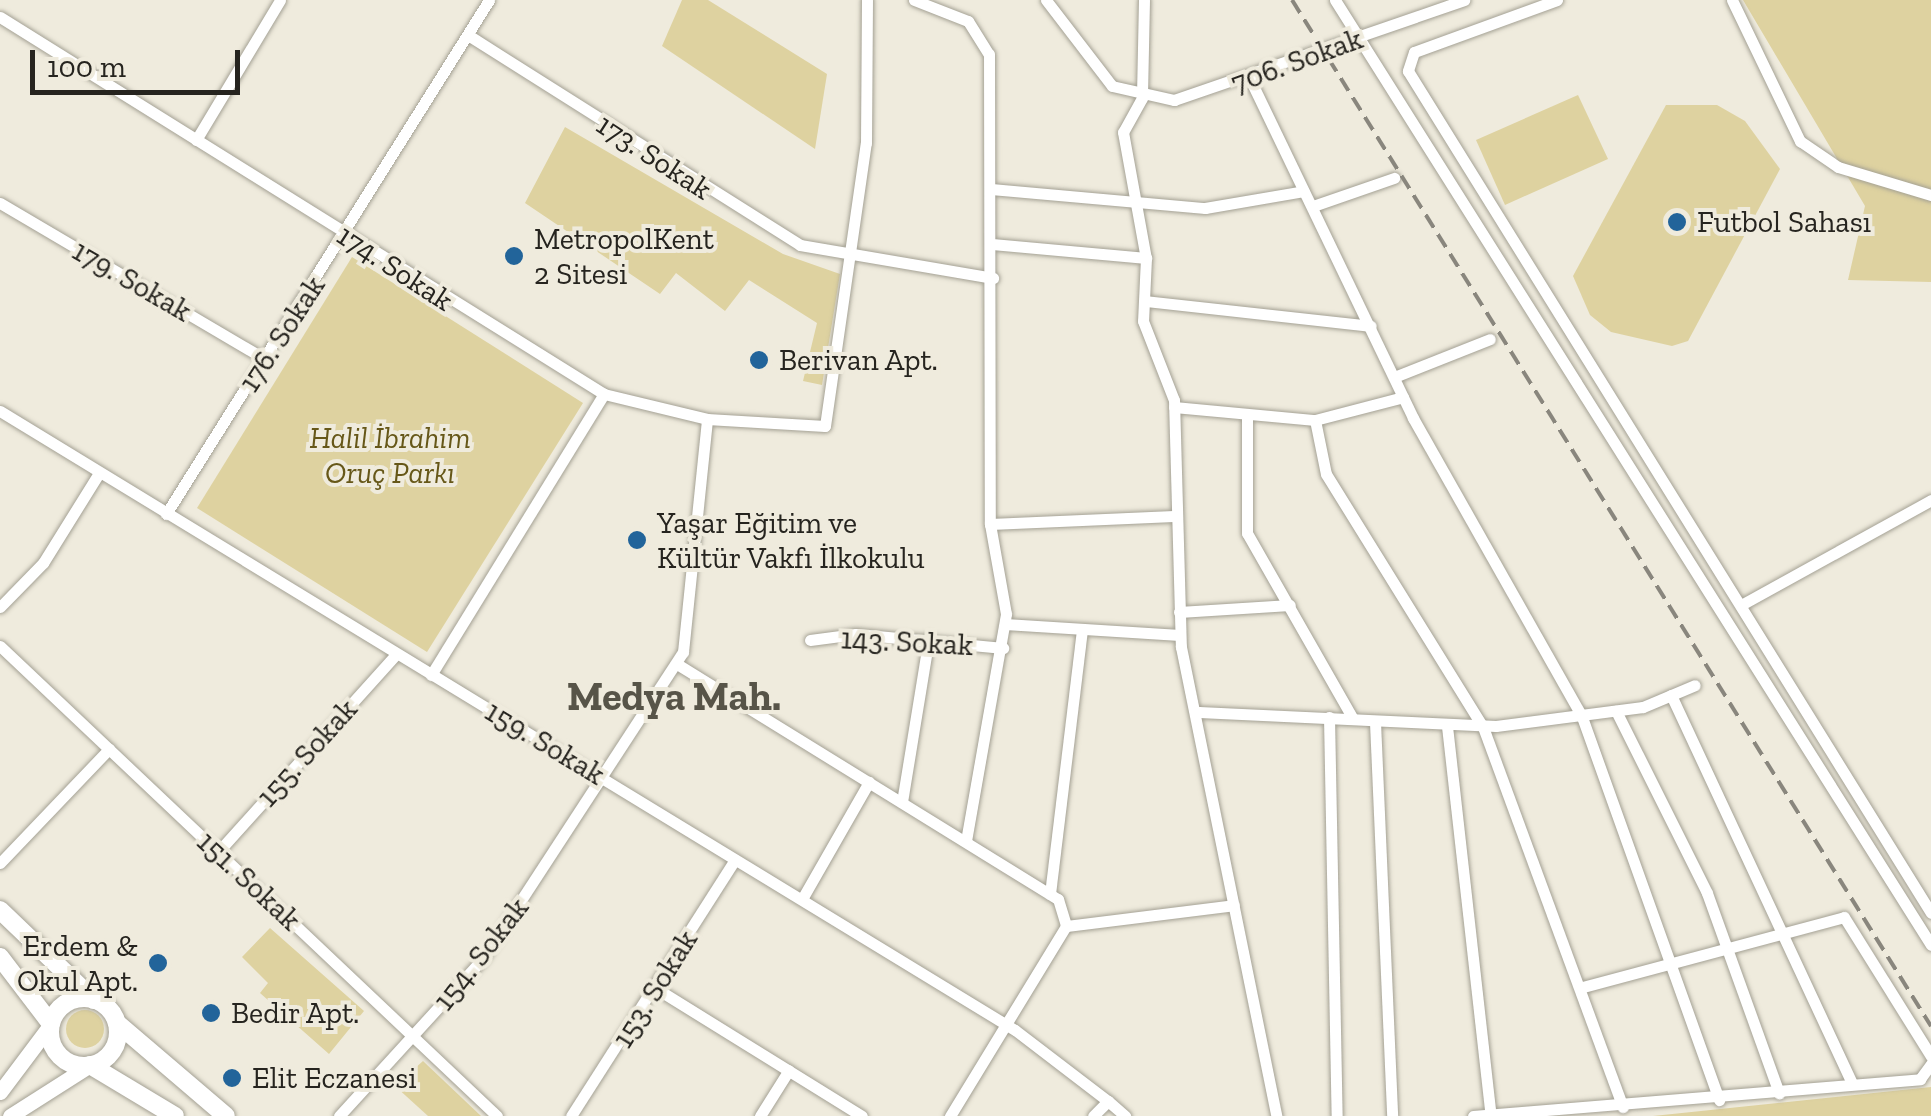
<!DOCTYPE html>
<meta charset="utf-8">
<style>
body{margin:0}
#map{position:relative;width:1931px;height:1116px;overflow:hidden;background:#efebdd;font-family:"Zilla Slab",serif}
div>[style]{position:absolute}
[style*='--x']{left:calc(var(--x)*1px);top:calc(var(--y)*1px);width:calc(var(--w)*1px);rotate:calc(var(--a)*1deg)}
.green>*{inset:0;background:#ded2a0}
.round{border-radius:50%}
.roads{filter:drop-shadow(0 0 2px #a4a194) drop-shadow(0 0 2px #a4a194)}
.street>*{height:11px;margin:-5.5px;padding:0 5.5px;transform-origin:5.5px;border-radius:5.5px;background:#fff}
.secondary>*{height:15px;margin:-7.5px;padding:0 7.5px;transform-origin:7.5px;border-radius:7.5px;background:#fff}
.primary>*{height:18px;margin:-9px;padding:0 9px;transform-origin:9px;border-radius:9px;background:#fff}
.primary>.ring{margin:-9px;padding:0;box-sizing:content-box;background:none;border:18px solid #fff;border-radius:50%}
.rail>*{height:4px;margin-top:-2px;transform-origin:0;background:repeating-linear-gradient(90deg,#89867d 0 15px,transparent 0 23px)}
.dots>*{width:28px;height:28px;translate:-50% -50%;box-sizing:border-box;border:5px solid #efebdd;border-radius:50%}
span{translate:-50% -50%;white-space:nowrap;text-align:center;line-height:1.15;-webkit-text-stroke:8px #efebdd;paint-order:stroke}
.street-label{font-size:30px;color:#26241f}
.poi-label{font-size:30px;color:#26241f}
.left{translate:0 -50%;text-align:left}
.right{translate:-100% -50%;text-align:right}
.park-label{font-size:30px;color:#665718;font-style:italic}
.district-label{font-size:40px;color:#575448;font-weight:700}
.scale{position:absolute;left:30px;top:50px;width:210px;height:45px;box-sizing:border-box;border:5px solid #26241f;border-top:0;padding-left:12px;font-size:30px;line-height:35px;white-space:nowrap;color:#26241f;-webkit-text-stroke:8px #efebdd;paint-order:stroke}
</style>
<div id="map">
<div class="green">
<div style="clip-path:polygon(682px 0,708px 0,827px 74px,815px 149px,662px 46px)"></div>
<div style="clip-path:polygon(1743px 0,1931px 0,1931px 282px,1848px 280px,1865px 206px)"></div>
<div style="clip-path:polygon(1578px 95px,1608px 159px,1505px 205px,1476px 140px)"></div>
<div style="clip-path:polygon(1666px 105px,1717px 105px,1745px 121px,1780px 169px,1688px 341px,1672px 346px,1611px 332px,1590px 315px,1573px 276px)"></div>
<div style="clip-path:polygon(565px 127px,783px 254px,840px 274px,822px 385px,803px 381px,817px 323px,749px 280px,725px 311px,676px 273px,660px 294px,525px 203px)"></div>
<div style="clip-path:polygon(352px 257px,583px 403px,427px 652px,197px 508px)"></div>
<div style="clip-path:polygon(270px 928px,364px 1011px,329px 1054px,260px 993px,268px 983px,242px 957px)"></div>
<div class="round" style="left:66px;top:1010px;width:38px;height:38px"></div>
<div style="clip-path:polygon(423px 1061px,481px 1116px,428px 1116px,395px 1086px)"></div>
<div style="clip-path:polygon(1931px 1087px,1931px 1116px,1650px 1116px,1653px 1116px)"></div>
</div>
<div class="roads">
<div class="street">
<div style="--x:914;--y:0;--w:58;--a:21.3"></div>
<div style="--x:968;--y:21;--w:39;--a:58"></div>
<div style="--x:989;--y:54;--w:470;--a:89.9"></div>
<div style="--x:990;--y:524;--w:91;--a:79.9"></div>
<div style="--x:1006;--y:614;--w:230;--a:100"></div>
<div style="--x:1046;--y:0;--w:108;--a:52.5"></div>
<div style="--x:1112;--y:86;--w:64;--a:12.7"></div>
<div style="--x:1174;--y:100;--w:307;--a:-19"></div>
<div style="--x:1144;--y:0;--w:98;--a:91.2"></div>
<div style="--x:1142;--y:98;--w:39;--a:119"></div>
<div style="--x:1123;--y:132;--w:128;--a:79.7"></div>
<div style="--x:1146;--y:258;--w:63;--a:92.7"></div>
<div style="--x:1143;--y:321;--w:85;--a:68.6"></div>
<div style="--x:1174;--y:400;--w:247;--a:88.4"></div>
<div style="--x:1181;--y:647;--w:479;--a:78.5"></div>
<div style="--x:1335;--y:0;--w:1117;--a:57.76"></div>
<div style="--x:1557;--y:0;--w:152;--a:160"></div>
<div style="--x:1414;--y:52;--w:20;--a:108"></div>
<div style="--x:1408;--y:71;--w:991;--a:58.15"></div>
<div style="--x:1732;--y:0;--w:157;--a:64.3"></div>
<div style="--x:1800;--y:141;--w:46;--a:34.4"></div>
<div style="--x:1838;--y:167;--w:97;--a:16.8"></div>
<div style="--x:0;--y:17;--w:712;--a:31.97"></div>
<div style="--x:604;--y:394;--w:106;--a:13.6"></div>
<div style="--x:707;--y:419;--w:118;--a:3.4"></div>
<div style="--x:825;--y:426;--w:286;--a:-81.8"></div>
<div style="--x:866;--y:143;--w:143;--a:-89.6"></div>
<div style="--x:468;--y:35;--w:393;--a:32.3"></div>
<div style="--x:800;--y:245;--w:196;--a:9.7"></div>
<div style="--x:1250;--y:79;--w:376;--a:64.3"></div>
<div style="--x:1413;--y:418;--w:343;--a:60.5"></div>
<div style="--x:1582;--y:717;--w:407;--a:70.3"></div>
<div style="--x:196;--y:140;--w:163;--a:-59"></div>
<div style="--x:991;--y:189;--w:215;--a:5.1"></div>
<div style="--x:1205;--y:208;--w:100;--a:-9.7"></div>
<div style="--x:0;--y:203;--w:308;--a:30.5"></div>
<div style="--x:1313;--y:206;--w:86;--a:-19.1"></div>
<div style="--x:992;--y:244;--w:155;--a:5.2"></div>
<div style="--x:1145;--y:301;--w:227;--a:6.3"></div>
<div style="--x:1394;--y:377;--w:103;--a:-21.6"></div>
<div style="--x:1174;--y:407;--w:142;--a:5.3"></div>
<div style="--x:1315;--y:420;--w:91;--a:-14.6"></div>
<div style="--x:0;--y:411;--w:1189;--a:31.38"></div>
<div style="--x:1015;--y:1030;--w:117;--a:37.4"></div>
<div style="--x:1108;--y:1101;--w:21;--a:135"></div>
<div style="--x:1247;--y:415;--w:118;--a:90"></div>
<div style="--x:1247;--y:533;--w:214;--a:60.3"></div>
<div style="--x:1315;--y:420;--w:55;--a:78.5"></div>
<div style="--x:1326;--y:474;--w:298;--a:58.2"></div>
<div style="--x:1483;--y:727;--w:405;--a:69.8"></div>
<div style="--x:166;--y:514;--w:607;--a:-57.85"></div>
<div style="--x:990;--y:524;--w:184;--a:-2.5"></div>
<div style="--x:1741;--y:605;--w:217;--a:-28.9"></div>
<div style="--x:0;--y:607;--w:62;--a:-45.7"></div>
<div style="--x:43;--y:563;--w:106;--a:-58.1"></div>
<div style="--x:1179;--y:612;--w:111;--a:-3.6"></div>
<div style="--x:1005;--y:624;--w:175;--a:3.6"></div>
<div style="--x:810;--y:640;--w:46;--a:-7.4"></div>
<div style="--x:856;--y:634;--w:148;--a:5.4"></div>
<div style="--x:0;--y:646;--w:684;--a:43.4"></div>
<div style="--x:677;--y:664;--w:448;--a:31.7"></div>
<div style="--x:1058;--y:899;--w:28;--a:73"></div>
<div style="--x:1066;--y:926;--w:223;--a:121.4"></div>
<div style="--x:431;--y:675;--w:330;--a:-58.4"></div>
<div style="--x:1671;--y:695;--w:429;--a:65"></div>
<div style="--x:1616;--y:711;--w:203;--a:63.4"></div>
<div style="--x:1707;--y:893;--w:213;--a:70.2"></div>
<div style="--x:1199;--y:712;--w:297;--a:2.7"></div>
<div style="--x:1496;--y:726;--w:148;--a:-7.4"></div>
<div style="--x:1643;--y:707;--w:56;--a:-22.9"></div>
<div style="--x:1329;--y:717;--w:399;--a:88.9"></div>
<div style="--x:1375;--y:722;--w:394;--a:87.5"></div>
<div style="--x:1447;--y:726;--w:392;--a:83.6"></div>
<div style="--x:902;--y:802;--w:166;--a:-80.7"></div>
<div style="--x:218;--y:852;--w:266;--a:-48"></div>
<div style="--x:0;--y:863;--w:158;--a:-46.3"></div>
<div style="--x:1050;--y:894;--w:265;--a:-83.1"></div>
<div style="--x:802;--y:899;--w:135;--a:-60.2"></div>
<div style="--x:1066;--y:926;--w:169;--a:-7.1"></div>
<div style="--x:1583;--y:987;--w:270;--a:-15"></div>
<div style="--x:1844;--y:917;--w:164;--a:58"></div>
<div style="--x:657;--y:989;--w:241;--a:31.8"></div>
<div style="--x:1108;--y:1101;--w:23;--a:41"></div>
<div style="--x:339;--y:1116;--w:215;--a:-47.6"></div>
<div style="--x:484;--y:957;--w:364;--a:-56.9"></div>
<div style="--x:683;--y:652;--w:234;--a:-84.1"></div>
<div style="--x:571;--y:1116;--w:304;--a:-57.4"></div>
<div style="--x:760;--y:1116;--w:54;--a:-57.8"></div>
<div style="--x:1473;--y:1116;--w:449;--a:-4.7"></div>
<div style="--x:1920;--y:1079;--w:19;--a:-54"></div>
</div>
<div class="secondary">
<div style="--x:0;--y:1092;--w:85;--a:-53.1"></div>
<div style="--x:10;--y:1116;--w:95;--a:-32.5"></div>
</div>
<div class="primary">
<div style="--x:0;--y:910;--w:130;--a:43.8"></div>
<div style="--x:0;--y:957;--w:84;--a:52.7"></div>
<div class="ring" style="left:50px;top:998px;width:50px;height:50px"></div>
<div style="--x:117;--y:1023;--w:143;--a:40.5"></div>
<div style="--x:90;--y:1065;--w:99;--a:31"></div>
</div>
</div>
<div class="rail">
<div style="--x:1292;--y:0;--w:1209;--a:58.09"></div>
</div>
<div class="dots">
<div style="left:1677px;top:222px;background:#22649a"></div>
<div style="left:514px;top:256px;background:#22649a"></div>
<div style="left:759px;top:360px;background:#22649a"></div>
<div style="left:637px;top:540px;background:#22649a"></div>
<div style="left:158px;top:963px;background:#22649a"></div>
<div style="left:211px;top:1013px;background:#22649a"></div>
<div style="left:232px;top:1078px;background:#22649a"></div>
</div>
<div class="street-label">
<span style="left:1297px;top:61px;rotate:-20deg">706. Sokak</span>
<span style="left:654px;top:157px;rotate:33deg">173. Sokak</span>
<span style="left:395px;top:268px;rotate:33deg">174. Sokak</span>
<span style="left:132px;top:281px;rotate:30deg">179. Sokak</span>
<span style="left:282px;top:334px;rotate:-57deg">176. Sokak</span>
<span style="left:907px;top:642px;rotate:3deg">143. Sokak</span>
<span style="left:545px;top:743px;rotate:31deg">159. Sokak</span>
<span style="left:307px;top:753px;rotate:-48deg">155. Sokak</span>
<span style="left:249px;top:881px;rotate:43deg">151. Sokak</span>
<span style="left:481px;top:954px;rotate:-52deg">154. Sokak</span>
<span style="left:655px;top:989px;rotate:-58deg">153. Sokak</span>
</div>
<div class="poi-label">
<span class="left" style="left:1697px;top:222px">Futbol Sahası</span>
<span class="left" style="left:534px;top:256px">MetropolKent<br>2 Sitesi</span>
<span class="left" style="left:779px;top:360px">Berivan Apt.</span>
<span class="left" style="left:657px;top:540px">Yaşar Eğitim ve<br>Kültür Vakfı İlkokulu</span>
<span class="right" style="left:138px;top:963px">Erdem &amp;<br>Okul Apt.</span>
<span class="left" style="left:231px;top:1013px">Bedir Apt.</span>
<span class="left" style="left:252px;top:1078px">Elit Eczanesi</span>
</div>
<div class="park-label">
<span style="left:390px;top:455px">Halil İbrahim<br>Oruç Parkı</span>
</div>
<div class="district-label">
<span style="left:674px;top:696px">Medya Mah.</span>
</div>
<div class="scale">100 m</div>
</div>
